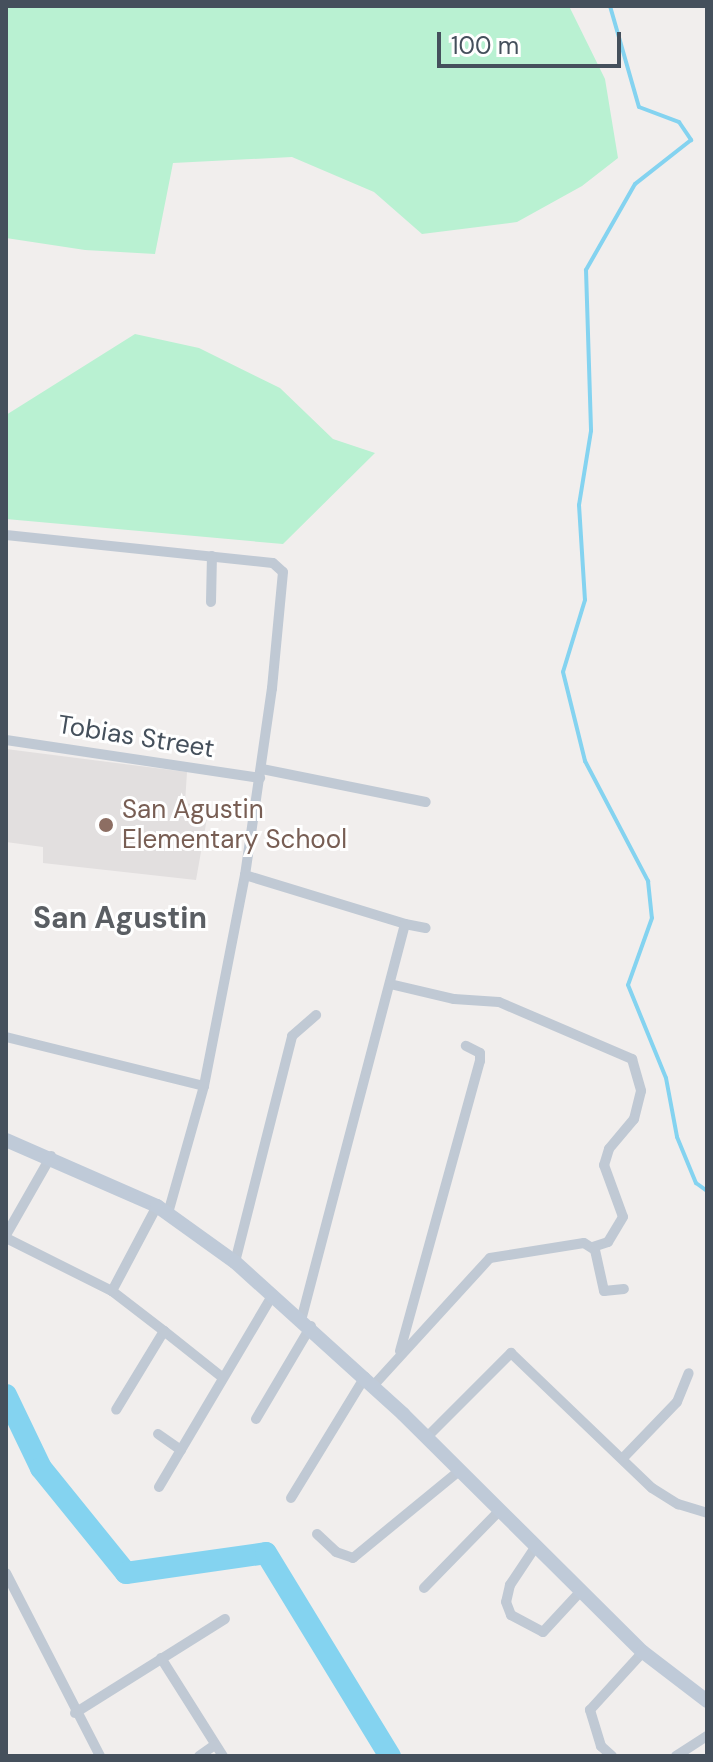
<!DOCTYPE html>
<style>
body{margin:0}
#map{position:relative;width:713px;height:1762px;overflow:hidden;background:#f1eeed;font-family:"DM Sans",sans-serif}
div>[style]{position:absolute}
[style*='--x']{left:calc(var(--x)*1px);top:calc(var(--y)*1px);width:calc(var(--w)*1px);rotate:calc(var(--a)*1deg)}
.education>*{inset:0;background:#e2dfdf}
.green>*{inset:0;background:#b9f1d2}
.stream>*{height:4px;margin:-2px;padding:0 2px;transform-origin:2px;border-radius:2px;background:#84d3f0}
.river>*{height:22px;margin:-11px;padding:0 11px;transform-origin:11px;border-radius:11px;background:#84d3f0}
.street>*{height:10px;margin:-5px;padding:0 5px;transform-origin:5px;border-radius:5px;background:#c0c9d4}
.secondary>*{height:14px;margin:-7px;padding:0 7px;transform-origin:7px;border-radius:7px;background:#bfcad8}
.dots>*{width:22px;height:22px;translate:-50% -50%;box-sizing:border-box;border:4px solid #fff;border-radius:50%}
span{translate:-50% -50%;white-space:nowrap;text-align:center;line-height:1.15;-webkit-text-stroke:6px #fff;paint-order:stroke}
.street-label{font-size:26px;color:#45505c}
.education-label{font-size:26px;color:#785e54}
.left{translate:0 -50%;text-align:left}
.quarter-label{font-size:30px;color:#5a5e63;font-weight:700}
.frame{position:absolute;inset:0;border:8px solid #45505c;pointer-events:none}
.scale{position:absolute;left:437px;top:32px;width:184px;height:36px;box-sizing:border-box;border:4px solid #45505c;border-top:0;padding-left:10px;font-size:24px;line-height:28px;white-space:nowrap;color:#45505c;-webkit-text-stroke:6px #fff;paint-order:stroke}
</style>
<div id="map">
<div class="education">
<div style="clip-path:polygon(6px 749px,187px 772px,185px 803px,209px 807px,196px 880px,43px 863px,43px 847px,6px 842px)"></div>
</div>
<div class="green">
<div style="clip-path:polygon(6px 6px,569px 6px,605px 79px,618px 158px,582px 186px,517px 222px,422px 234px,374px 192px,292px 157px,173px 163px,155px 254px,85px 250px,6px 238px)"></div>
<div style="clip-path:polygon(135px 334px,199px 348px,280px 388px,333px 439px,375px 453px,283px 544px,6px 519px,6px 415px)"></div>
</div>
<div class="stream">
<div style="--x:610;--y:6;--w:105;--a:74"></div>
<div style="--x:639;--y:107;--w:43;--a:20.6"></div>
<div style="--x:679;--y:122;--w:22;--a:56"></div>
<div style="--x:691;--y:140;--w:71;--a:141.8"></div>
<div style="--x:635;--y:184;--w:99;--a:119.7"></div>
<div style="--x:586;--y:270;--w:161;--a:88.2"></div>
<div style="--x:591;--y:431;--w:75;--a:99.2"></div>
<div style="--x:579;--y:505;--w:95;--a:86.4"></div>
<div style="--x:585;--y:600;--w:75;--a:107"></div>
<div style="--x:563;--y:672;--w:92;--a:76.1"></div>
<div style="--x:585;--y:761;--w:136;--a:62.3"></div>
<div style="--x:648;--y:881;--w:37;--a:84"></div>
<div style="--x:652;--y:918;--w:71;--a:109.7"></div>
<div style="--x:628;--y:985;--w:100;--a:67.8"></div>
<div style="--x:666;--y:1078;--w:60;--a:79.4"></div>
<div style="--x:677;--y:1137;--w:50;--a:67.6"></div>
<div style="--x:696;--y:1183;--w:14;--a:36"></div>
</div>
<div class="river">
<div style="--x:6;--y:1395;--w:81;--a:64.4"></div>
<div style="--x:41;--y:1468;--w:135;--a:51"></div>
<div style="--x:126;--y:1573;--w:141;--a:-8.1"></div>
<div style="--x:266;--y:1553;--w:238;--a:58.6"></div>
</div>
<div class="street">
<div style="--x:6;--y:535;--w:268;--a:6"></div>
<div style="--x:273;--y:563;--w:13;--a:42"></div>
<div style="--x:283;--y:572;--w:117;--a:95.4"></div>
<div style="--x:272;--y:688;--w:189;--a:98.2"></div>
<div style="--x:245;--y:875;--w:215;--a:101"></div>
<div style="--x:204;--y:1086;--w:132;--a:105.8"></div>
<div style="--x:211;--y:602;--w:46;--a:-88.8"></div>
<div style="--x:6;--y:740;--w:257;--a:8.5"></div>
<div style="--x:262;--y:769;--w:167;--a:11.4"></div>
<div style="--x:245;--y:875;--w:167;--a:17"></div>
<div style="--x:405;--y:924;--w:407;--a:104.7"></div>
<div style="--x:405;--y:924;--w:21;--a:11"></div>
<div style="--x:390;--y:984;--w:66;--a:13.2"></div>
<div style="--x:454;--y:999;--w:45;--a:3.8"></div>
<div style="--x:499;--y:1002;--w:145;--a:23.2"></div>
<div style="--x:632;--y:1059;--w:33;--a:74"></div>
<div style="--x:641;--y:1091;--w:29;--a:104"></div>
<div style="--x:634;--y:1119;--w:39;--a:130"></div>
<div style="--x:609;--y:1149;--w:17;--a:107"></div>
<div style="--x:604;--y:1165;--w:55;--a:69.9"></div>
<div style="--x:623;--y:1217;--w:29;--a:121"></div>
<div style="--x:608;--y:1242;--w:16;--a:162"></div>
<div style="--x:6;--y:1037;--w:204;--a:13.9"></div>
<div style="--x:6;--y:1235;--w:91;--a:-60.3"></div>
<div style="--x:6;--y:1238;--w:119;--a:26.6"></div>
<div style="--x:112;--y:1291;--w:66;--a:37.6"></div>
<div style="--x:164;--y:1331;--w:92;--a:121.3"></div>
<div style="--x:235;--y:1262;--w:233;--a:-75.8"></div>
<div style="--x:292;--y:1036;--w:32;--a:-41"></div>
<div style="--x:112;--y:1291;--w:96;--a:-62.1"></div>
<div style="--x:164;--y:1331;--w:75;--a:38.5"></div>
<div style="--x:400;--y:1351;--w:301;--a:-74.6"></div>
<div style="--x:480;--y:1061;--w:8;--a:-90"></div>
<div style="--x:480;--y:1053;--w:16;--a:-153"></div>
<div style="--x:373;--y:1386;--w:173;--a:-47.6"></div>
<div style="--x:490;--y:1258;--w:95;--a:-9.1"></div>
<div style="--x:584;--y:1243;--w:13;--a:32"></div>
<div style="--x:595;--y:1250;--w:42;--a:77.6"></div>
<div style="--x:604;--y:1291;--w:20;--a:-6"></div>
<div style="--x:256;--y:1419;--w:108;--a:-59.4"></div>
<div style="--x:158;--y:1434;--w:28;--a:35"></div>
<div style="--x:427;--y:1437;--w:119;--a:-45"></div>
<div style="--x:511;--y:1353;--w:195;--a:43.8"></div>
<div style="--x:652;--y:1488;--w:31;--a:32"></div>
<div style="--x:678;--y:1504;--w:30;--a:17"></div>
<div style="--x:624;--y:1457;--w:76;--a:-46.1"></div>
<div style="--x:677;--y:1402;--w:31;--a:-68"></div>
<div style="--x:159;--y:1487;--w:224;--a:-59.4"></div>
<div style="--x:291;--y:1498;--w:142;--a:-58.6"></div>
<div style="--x:317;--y:1534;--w:26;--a:43"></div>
<div style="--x:336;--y:1552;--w:18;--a:19"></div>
<div style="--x:353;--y:1558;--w:139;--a:-39.4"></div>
<div style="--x:536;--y:1546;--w:47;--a:123.7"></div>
<div style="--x:510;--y:1585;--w:17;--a:103"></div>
<div style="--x:506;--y:1602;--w:14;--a:69"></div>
<div style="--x:511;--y:1615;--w:36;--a:28"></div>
<div style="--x:543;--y:1632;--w:56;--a:-47.2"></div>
<div style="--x:6;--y:1573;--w:206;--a:62.8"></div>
<div style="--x:424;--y:1588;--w:109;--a:-45.7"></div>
<div style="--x:161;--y:1658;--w:116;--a:57.7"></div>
<div style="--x:75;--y:1713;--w:177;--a:-32.1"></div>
<div style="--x:199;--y:1756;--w:19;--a:-35"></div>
<div style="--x:612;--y:1756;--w:15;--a:-138"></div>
<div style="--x:601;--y:1746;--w:38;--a:-107"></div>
<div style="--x:590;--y:1710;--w:79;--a:-47.6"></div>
<div style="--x:676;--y:1756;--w:37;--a:-33"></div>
</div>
<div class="secondary">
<div style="--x:6;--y:1140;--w:165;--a:23.6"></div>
<div style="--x:157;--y:1206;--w:96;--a:35.7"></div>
<div style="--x:235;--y:1262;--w:227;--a:42.1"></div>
<div style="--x:403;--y:1414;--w:338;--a:44.8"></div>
<div style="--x:643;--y:1652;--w:81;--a:37.4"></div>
</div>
<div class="dots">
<div style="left:106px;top:825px;background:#8d6e63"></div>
</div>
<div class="street-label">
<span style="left:136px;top:737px;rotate:9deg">Tobias Street</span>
</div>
<div class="education-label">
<span class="left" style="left:122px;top:825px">San Agustin<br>Elementary School</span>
</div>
<div class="quarter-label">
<span style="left:120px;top:918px">San Agustin</span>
</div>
<div class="frame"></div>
<div class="scale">100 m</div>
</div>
